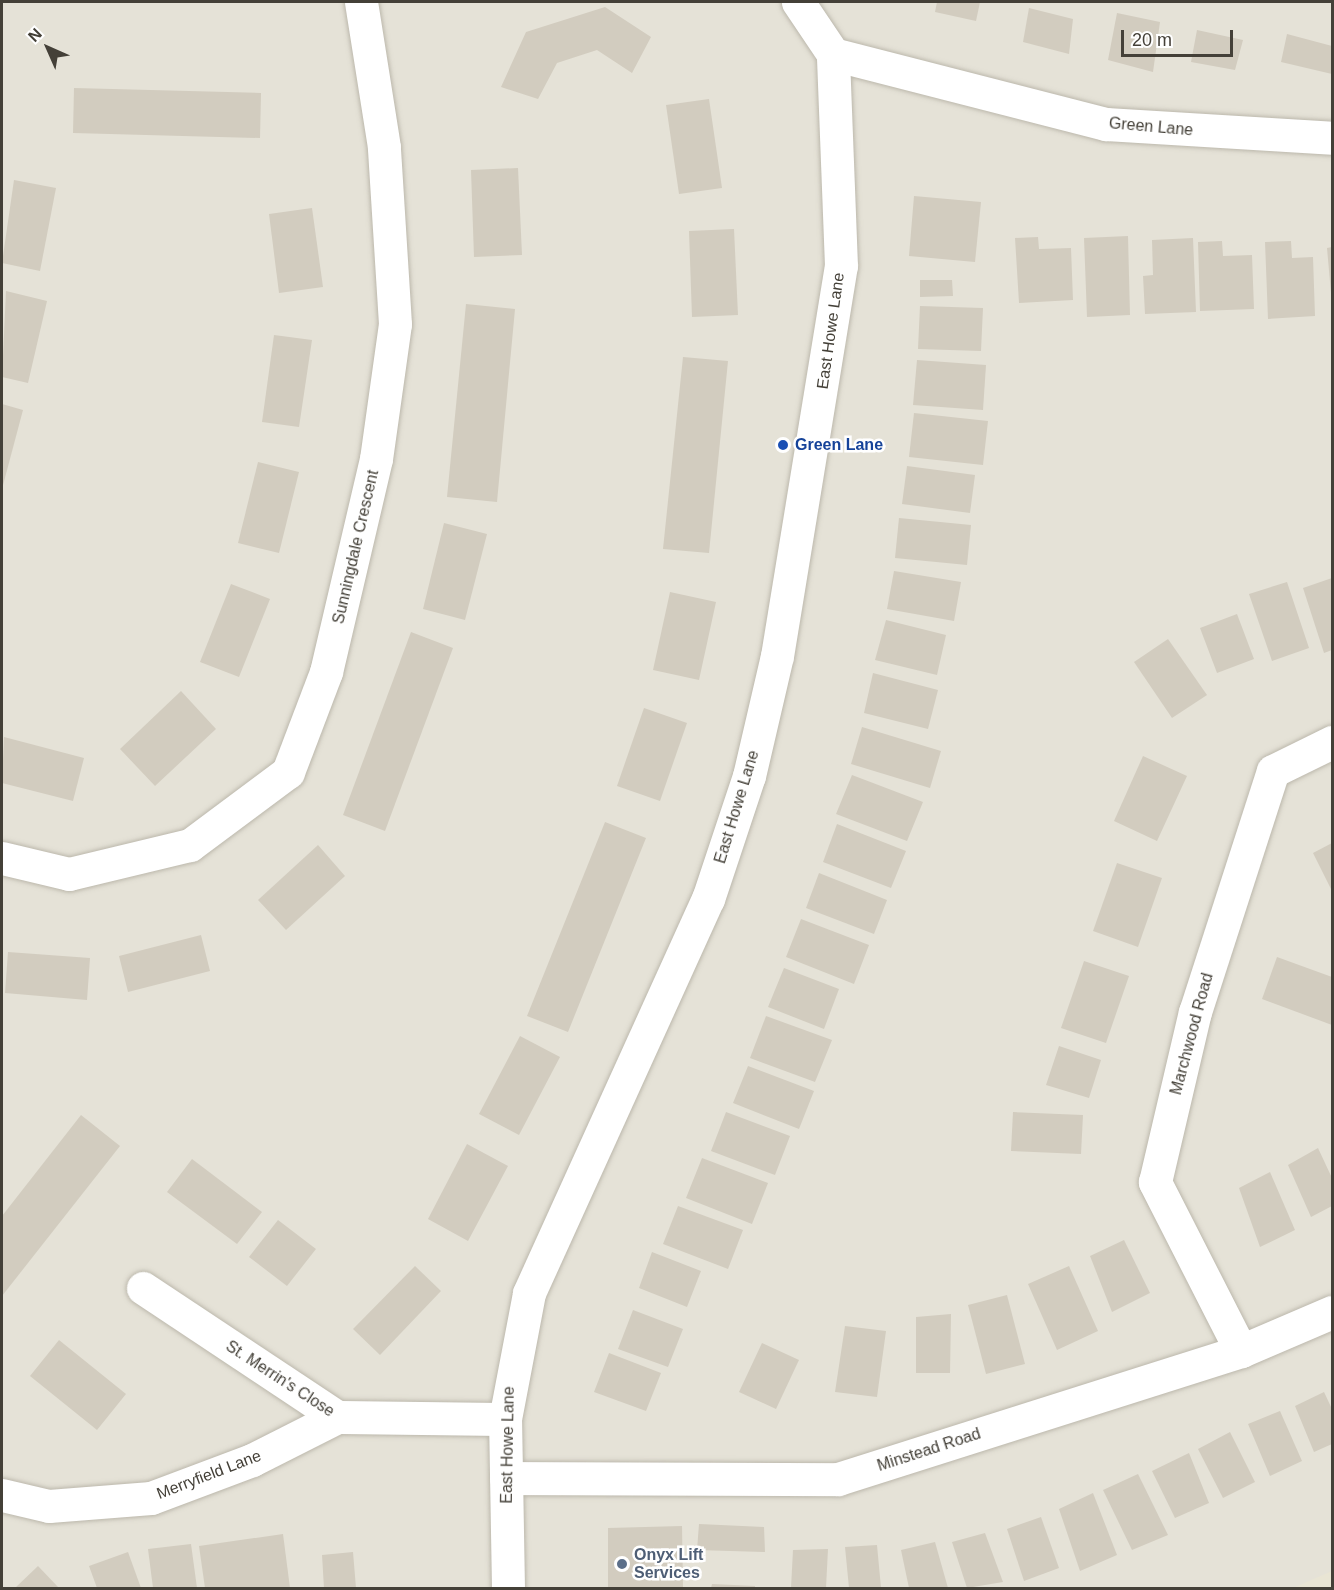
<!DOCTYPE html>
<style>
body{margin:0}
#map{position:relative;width:1334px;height:1590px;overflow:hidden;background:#f2f0e8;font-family:Helvetica,sans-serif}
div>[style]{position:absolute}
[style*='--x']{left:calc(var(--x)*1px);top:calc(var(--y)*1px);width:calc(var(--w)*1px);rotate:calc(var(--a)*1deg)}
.residential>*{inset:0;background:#e5e2d7}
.education>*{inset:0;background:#e9e5d4}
.building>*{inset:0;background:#d2ccbf}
.roads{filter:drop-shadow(0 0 2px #bcb8ac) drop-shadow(0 0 2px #bcb8ac)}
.minor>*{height:33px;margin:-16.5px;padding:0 16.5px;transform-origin:16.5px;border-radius:16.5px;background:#fff}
.dots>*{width:16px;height:16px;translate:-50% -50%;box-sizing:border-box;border:3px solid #fff;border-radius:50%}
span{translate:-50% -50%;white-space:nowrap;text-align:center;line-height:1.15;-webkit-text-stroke:5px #fff;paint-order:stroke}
.street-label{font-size:16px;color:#444038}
.transit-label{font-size:16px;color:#164399;font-weight:700}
.left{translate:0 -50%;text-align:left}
.service-label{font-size:16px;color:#4e5e75;font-weight:700}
.frame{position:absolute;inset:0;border:3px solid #444038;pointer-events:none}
.north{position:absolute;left:18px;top:18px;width:60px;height:60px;-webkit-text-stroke:4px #fff;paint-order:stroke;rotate:315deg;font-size:16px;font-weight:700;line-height:24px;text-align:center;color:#444038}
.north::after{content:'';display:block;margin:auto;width:21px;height:27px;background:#444038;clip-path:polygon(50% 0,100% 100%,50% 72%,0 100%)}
.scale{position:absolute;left:1121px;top:30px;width:112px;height:27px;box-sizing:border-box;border:3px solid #444038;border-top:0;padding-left:8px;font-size:18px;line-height:21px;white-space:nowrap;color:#444038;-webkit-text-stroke:4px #fff;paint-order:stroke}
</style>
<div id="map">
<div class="residential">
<div style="clip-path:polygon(2px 2px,1332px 2px,1332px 1588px,2px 1588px)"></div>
</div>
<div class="education">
<div style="clip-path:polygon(1332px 1571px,1332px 1588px,1293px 1588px)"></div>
</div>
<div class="building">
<div style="clip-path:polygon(937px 2px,980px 2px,976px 21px,935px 12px)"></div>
<div style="clip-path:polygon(605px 7px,651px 37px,632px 73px,597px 50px,557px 63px,538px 99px,501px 87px,526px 32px)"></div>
<div style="clip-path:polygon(1029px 8px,1073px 19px,1069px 54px,1023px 42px)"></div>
<div style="clip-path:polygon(1117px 13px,1160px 22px,1153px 72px,1108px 60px)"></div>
<div style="clip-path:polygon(1197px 30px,1243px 40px,1235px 70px,1191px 62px)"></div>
<div style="clip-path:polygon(1287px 34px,1332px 46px,1332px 74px,1281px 62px)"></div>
<div style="clip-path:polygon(74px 88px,261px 93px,260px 138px,73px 133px)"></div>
<div style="clip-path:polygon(709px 99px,722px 188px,679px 194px,666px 105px)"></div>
<div style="clip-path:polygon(518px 168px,522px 255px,474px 257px,471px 170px)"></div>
<div style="clip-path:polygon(14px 180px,56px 188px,40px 271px,2px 263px)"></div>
<div style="clip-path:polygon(914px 196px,981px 202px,975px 262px,909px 256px)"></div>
<div style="clip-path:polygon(312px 208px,323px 287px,279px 293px,269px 214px)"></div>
<div style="clip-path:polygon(734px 229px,738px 315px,692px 317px,689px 231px)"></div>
<div style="clip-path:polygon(1128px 236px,1130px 315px,1087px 317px,1084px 238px)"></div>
<div style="clip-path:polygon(1038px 237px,1039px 249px,1071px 248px,1073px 300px,1019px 303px,1015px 238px)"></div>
<div style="clip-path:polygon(1193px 238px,1196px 312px,1145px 314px,1143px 276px,1153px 275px,1152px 240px)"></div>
<div style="clip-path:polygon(1222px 241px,1223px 256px,1252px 255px,1254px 309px,1200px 311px,1198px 242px)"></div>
<div style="clip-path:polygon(1291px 241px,1292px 258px,1313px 257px,1315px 316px,1268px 319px,1265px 242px)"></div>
<div style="clip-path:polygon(1332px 247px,1332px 293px,1331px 293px,1327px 248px)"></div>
<div style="clip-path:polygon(920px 280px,952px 280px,953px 296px,920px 297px)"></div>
<div style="clip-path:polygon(6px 291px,47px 301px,28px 383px,2px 377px)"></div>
<div style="clip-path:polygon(466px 304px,515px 309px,497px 502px,447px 497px)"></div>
<div style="clip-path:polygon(920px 306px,983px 308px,981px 351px,918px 349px)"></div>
<div style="clip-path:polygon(274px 335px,312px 340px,299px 427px,262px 422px)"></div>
<div style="clip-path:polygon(683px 357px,728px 361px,709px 553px,663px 549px)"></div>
<div style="clip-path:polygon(917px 360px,986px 365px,983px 410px,913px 405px)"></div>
<div style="clip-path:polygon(2px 404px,23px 410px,2px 489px)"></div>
<div style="clip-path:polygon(914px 413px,988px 421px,983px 465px,909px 457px)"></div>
<div style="clip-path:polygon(258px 462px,299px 472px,279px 553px,238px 543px)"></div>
<div style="clip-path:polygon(907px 466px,975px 475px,970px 513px,902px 504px)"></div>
<div style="clip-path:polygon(899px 518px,971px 525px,967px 565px,895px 558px)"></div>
<div style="clip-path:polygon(444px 523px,487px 534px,465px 620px,423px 609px)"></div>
<div style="clip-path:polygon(894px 571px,961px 582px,954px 621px,887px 609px)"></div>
<div style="clip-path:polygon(1332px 578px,1332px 650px,1324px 653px,1303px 588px)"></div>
<div style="clip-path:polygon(1287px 582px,1309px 648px,1272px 661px,1249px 594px)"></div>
<div style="clip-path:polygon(231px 584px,270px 599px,239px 677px,200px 662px)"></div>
<div style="clip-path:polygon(670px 592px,716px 602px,699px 680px,653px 670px)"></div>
<div style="clip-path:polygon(1237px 614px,1254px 659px,1217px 673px,1200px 628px)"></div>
<div style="clip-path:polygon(886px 620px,946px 635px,937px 675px,875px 660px)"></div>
<div style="clip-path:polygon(411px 632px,453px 648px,385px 831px,343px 815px)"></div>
<div style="clip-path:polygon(1168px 639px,1207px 695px,1172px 718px,1134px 662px)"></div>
<div style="clip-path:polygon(873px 673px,938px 690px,928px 729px,864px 713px)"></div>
<div style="clip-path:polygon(181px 691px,216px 729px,155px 786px,120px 749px)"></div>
<div style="clip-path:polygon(644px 708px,687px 723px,660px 801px,617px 786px)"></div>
<div style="clip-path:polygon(862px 727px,941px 751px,930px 788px,851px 764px)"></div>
<div style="clip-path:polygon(4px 737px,84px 758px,73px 801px,2px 783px)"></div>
<div style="clip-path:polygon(1143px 756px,1187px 776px,1157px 841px,1114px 821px)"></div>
<div style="clip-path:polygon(852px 775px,923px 802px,907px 841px,836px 814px)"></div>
<div style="clip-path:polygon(605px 822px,646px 838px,568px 1032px,527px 1016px)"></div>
<div style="clip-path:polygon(837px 824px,906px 851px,891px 888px,823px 862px)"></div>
<div style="clip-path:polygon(1332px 843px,1332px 891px,1313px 853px)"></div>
<div style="clip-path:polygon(318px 845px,345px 876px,286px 930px,258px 900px)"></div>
<div style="clip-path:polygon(1117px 863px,1162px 878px,1138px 947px,1093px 931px)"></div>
<div style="clip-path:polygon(819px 873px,887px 900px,874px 934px,806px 908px)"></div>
<div style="clip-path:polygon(801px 919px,869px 945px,854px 984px,786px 957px)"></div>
<div style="clip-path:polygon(201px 935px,210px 971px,128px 992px,119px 956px)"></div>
<div style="clip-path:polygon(8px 952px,90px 958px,87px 1000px,5px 993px)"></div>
<div style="clip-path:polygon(1277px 957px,1332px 977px,1332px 1025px,1262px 999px)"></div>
<div style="clip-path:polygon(1084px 961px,1129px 976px,1106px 1043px,1061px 1028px)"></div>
<div style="clip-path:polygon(784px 968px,839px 989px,824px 1029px,768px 1007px)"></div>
<div style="clip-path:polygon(766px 1016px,832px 1040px,815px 1082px,750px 1058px)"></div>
<div style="clip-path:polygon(520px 1036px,560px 1057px,519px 1135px,479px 1114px)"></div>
<div style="clip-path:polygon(1059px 1046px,1101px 1060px,1089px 1098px,1046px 1085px)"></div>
<div style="clip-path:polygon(748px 1066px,814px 1091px,799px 1129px,733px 1103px)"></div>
<div style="clip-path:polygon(726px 1112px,790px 1136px,775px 1175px,711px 1151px)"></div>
<div style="clip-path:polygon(1013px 1112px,1083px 1115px,1081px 1154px,1011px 1151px)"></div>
<div style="clip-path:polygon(81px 1115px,120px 1146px,2px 1296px,2px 1216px)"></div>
<div style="clip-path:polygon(467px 1144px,508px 1166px,468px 1241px,428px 1219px)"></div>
<div style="clip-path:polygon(1318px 1148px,1332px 1178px,1332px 1206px,1311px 1217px,1288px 1165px)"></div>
<div style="clip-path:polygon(702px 1158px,768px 1183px,752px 1224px,686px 1198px)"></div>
<div style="clip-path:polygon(192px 1159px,262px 1212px,237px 1244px,167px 1192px)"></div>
<div style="clip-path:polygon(1270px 1172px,1295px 1230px,1260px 1247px,1239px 1188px)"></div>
<div style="clip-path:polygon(678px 1206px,743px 1230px,728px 1269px,663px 1244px)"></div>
<div style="clip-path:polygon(278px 1220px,316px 1249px,287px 1286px,249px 1257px)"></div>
<div style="clip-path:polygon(1124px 1240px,1150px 1293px,1112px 1312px,1090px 1256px)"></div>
<div style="clip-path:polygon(652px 1252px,701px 1271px,687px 1307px,639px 1288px)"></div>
<div style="clip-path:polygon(415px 1266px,441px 1291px,380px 1355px,353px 1329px)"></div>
<div style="clip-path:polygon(1069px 1266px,1098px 1331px,1057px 1350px,1028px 1284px)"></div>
<div style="clip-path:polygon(1007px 1295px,1025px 1364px,986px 1374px,968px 1305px)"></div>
<div style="clip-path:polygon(633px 1310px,683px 1329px,668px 1367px,618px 1349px)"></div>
<div style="clip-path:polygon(951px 1314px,950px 1373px,916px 1373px,916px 1317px)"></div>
<div style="clip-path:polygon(845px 1326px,886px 1331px,877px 1397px,835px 1392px)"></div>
<div style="clip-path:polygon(59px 1340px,126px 1394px,97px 1430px,30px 1376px)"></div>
<div style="clip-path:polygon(762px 1343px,799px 1360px,776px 1409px,739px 1392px)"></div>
<div style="clip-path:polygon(609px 1353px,661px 1373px,646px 1411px,594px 1392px)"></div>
<div style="clip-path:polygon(1324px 1392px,1332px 1409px,1332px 1444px,1314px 1452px,1295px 1406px)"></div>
<div style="clip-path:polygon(1280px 1411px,1302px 1461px,1270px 1476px,1248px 1424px)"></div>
<div style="clip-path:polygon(1230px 1432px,1255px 1482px,1223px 1498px,1198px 1449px)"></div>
<div style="clip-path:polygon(1189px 1453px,1209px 1503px,1175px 1518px,1152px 1471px)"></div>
<div style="clip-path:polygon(1138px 1474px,1168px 1535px,1132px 1550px,1103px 1490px)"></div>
<div style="clip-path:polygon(1093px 1493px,1117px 1555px,1080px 1571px,1059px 1509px)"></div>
<div style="clip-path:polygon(1041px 1517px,1059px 1568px,1024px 1581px,1007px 1529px)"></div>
<div style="clip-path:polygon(699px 1524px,764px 1527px,765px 1552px,697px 1550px)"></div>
<div style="clip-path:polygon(682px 1526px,683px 1588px,608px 1588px,608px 1528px)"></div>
<div style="clip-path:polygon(985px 1533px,1003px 1582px,967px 1588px,952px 1542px)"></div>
<div style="clip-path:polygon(283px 1534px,290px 1588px,205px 1588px,199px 1546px)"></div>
<div style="clip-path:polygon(935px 1542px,948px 1588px,909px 1588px,901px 1550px)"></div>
<div style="clip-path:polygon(191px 1544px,197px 1588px,153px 1588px,148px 1549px)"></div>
<div style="clip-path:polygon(877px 1545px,881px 1588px,849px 1588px,845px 1547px)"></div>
<div style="clip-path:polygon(828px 1549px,826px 1588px,791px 1588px,793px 1550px)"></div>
<div style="clip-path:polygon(128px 1552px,141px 1588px,97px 1588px,89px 1566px)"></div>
<div style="clip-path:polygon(353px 1552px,356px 1588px,324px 1588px,322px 1555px)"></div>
<div style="clip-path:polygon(38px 1566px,59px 1588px,15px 1588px)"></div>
<div style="clip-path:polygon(712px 1584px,755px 1586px,755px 1588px,711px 1588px)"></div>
</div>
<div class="roads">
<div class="minor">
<div style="--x:833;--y:54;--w:282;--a:14.4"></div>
<div style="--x:1106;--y:124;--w:226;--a:3.5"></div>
<div style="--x:2;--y:858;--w:69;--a:13.4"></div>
<div style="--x:69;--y:874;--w:124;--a:-13.5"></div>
<div style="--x:190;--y:845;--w:122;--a:-36.7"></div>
<div style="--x:288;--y:772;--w:107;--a:-69.2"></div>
<div style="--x:326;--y:672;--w:219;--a:-76.8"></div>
<div style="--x:376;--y:459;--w:136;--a:-82"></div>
<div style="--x:395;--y:324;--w:177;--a:-93.6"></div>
<div style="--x:384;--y:147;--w:147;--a:-99"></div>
<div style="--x:143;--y:1288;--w:233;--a:33.6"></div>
<div style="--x:337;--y:1417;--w:168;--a:0.7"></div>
<div style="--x:1241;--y:1351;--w:190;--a:-117"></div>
<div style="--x:1155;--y:1182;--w:175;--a:-76.8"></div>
<div style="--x:1195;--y:1012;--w:253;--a:-72.1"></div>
<div style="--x:1273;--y:771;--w:66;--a:-26.2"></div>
<div style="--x:506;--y:1478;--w:332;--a:0.2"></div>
<div style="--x:838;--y:1479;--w:423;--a:-17.6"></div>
<div style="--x:1241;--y:1351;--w:99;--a:-23.2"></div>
<div style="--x:2;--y:1495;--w:48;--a:13.2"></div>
<div style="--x:49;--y:1506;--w:102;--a:-4.5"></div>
<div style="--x:151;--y:1498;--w:108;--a:-20.6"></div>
<div style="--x:252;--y:1460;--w:95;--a:-26.8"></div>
<div style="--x:508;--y:1588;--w:169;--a:-91"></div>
<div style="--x:505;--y:1419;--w:128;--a:-79.2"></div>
<div style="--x:529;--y:1293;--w:433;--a:-65.6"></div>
<div style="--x:708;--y:899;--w:130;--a:-71.6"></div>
<div style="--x:749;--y:776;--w:123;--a:-76.9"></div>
<div style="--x:777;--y:656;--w:395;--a:-80.7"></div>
<div style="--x:841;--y:266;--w:212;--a:-92.2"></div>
<div style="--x:833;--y:54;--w:63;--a:-123.9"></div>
</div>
</div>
<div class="dots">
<div style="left:783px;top:445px;background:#1a4fb4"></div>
<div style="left:622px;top:1564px;background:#5c6f8a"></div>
</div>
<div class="street-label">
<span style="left:1151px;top:127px;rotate:5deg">Green Lane</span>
<span style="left:831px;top:331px;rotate:-82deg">East Howe Lane</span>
<span style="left:356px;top:547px;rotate:-77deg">Sunningdale Crescent</span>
<span style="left:737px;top:807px;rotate:-73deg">East Howe Lane</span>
<span style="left:1192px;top:1034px;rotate:-75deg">Marchwood Road</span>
<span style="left:280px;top:1379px;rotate:33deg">St. Merrin's Close</span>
<span style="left:508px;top:1445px;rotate:-89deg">East Howe Lane</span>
<span style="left:929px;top:1450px;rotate:-18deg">Minstead Road</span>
<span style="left:209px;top:1475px;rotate:-21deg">Merryfield Lane</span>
</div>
<div class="transit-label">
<span class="left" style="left:795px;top:445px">Green Lane</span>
</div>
<div class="service-label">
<span class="left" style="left:634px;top:1564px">Onyx Lift<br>Services</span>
</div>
<div class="frame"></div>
<div class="north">N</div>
<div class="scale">20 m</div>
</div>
